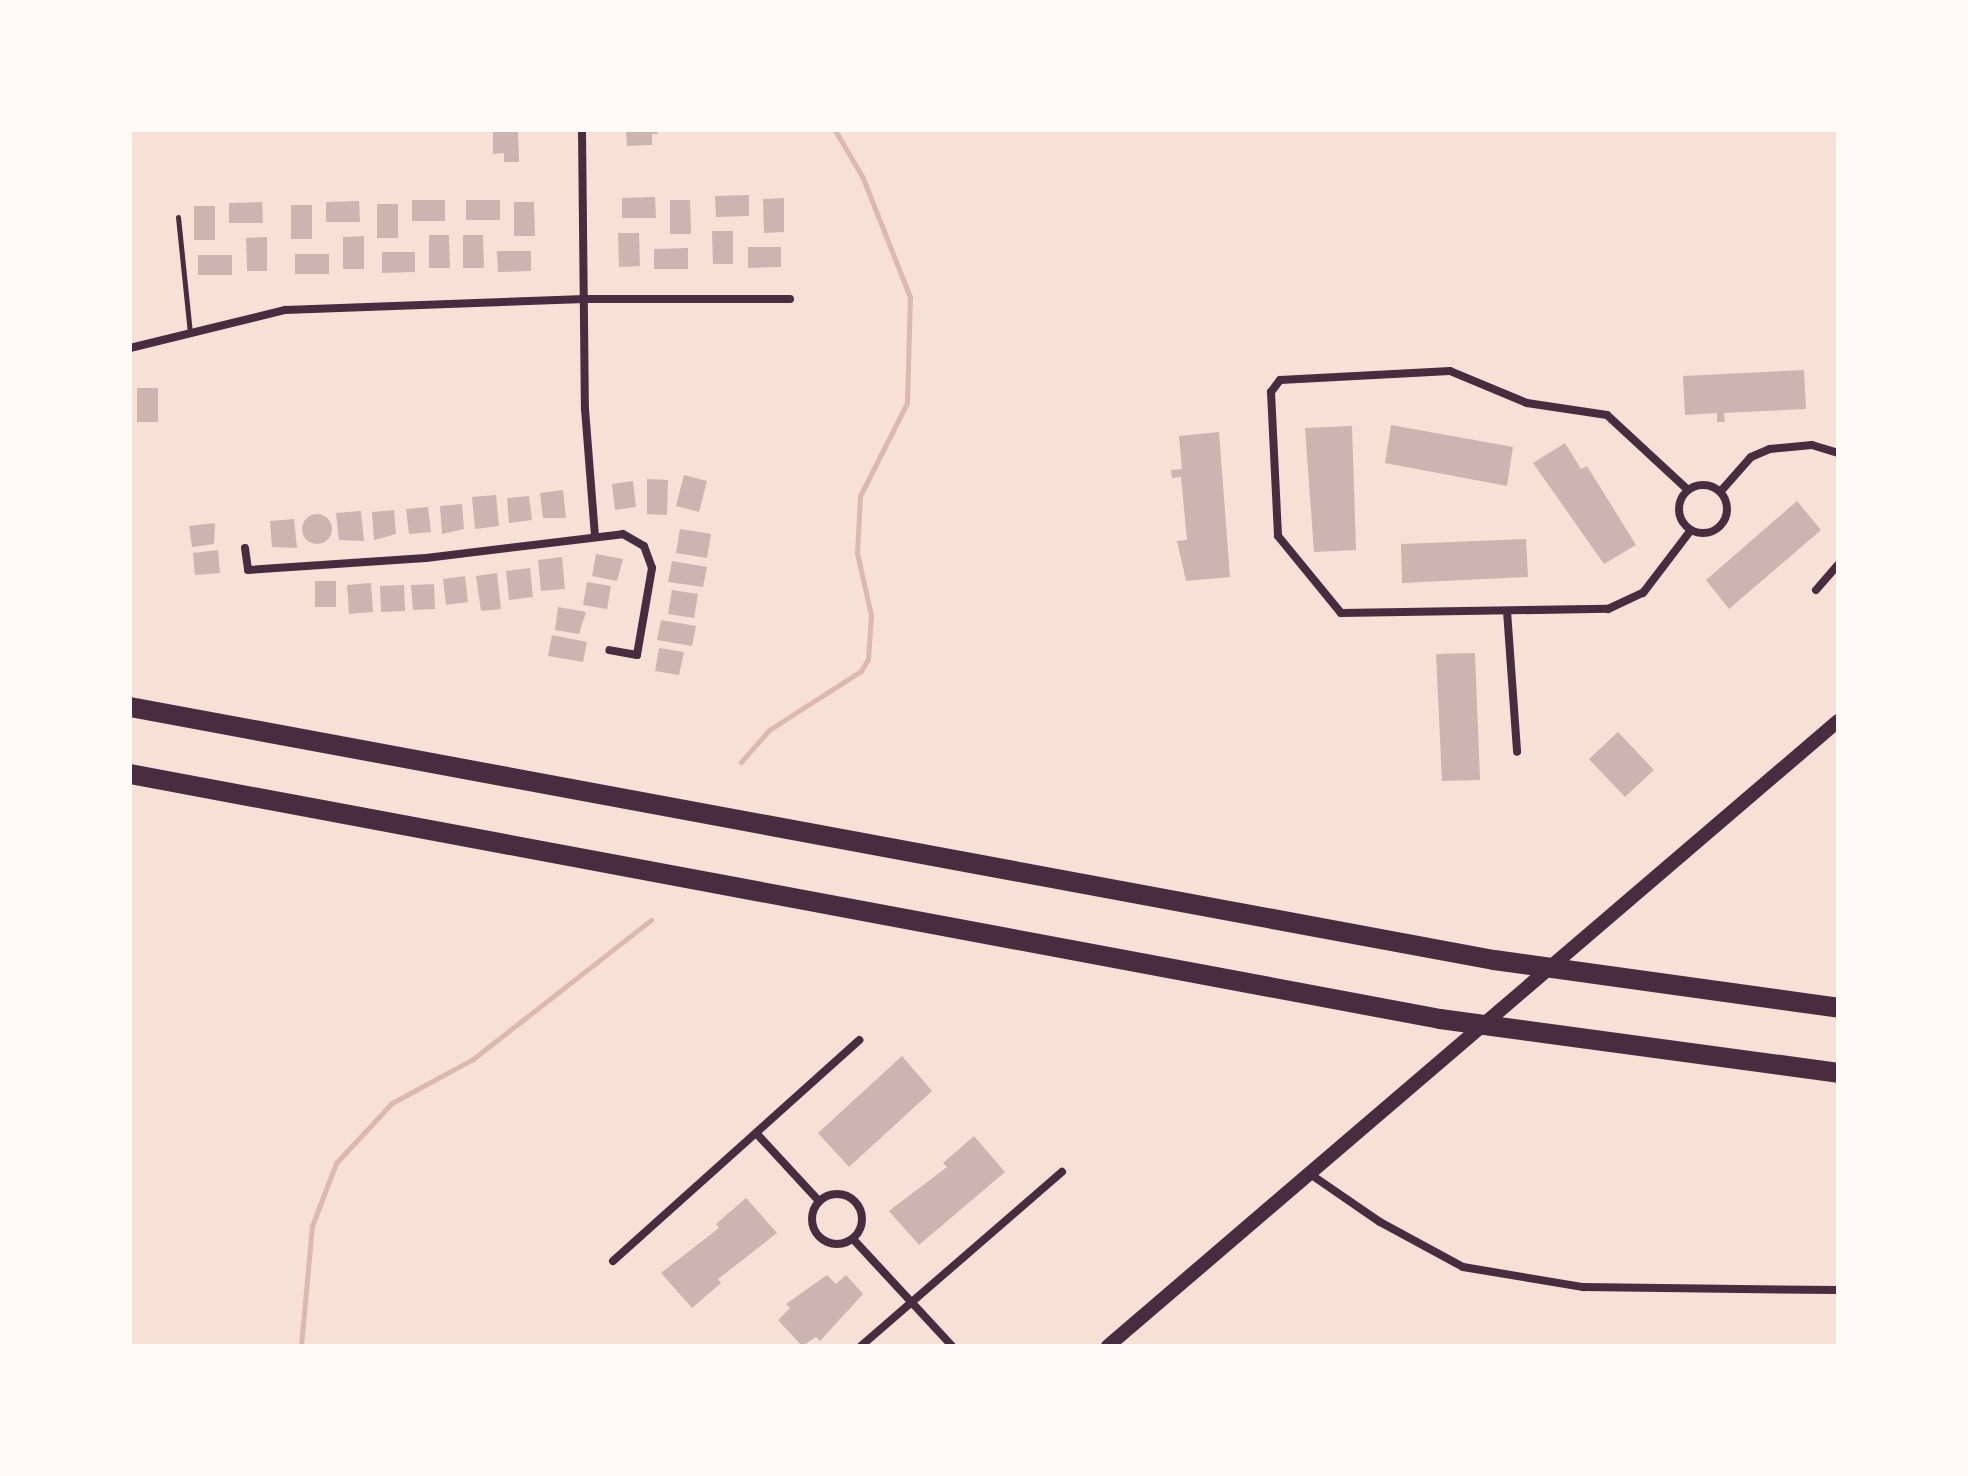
<!DOCTYPE html>
<style>
body{margin:0}
#map{position:relative;width:1968px;height:1476px;overflow:hidden;background:#f7e1d7;font-family:Signika,sans-serif}
div>[style]{position:absolute}
[style*='--x']{left:calc(var(--x)*1px);top:calc(var(--y)*1px);width:calc(var(--w)*1px);rotate:calc(var(--a)*1deg)}
.stream>*{height:5px;margin:-2.5px;padding:0 2.5px;transform-origin:2.5px;border-radius:2.5px;background:#dcb8b0}
.building>*{inset:0;background:#ccb4b1}
.round{border-radius:50%}
.service>*{height:5px;margin:-2.5px;padding:0 2.5px;transform-origin:2.5px;border-radius:2.5px;background:#4a2c40}
.minor>*{height:8px;margin:-4px;padding:0 4px;transform-origin:4px;border-radius:4px;background:#4a2c40}
.minor>.ring{margin:-4px;padding:0;box-sizing:content-box;background:none;border:8px solid #4a2c40;border-radius:50%}
.secondary>*{height:14px;margin:-7px;padding:0 7px;transform-origin:7px;border-radius:7px;background:#4a2c40}
.motorway>*{height:20px;margin:-10px;padding:0 10px;transform-origin:10px;border-radius:10px;background:#4a2c40}
span{translate:-50% -50%;white-space:nowrap;text-align:center;line-height:1.15;-webkit-text-stroke:8px #fffaf5;paint-order:stroke}
.frame{position:absolute;inset:0;border:132px solid #fffaf5;pointer-events:none}
</style>
<div id="map">
<div class="stream">
<div style="--x:741;--y:762;--w:43;--a:-48.8"></div>
<div style="--x:769;--y:730;--w:109;--a:-32.7"></div>
<div style="--x:861;--y:671;--w:14;--a:-60"></div>
<div style="--x:868;--y:659;--w:44;--a:-86.1"></div>
<div style="--x:871;--y:615;--w:64;--a:-102.7"></div>
<div style="--x:857;--y:553;--w:57;--a:-87"></div>
<div style="--x:860;--y:496;--w:104;--a:-63.2"></div>
<div style="--x:907;--y:403;--w:106;--a:-88.4"></div>
<div style="--x:910;--y:297;--w:128;--a:-111.6"></div>
<div style="--x:863;--y:178;--w:56;--a:-120.3"></div>
<div style="--x:301;--y:1346;--w:121;--a:-84.8"></div>
<div style="--x:312;--y:1226;--w:67;--a:-69.1"></div>
<div style="--x:336;--y:1163;--w:82;--a:-47"></div>
<div style="--x:392;--y:1103;--w:92;--a:-28.5"></div>
<div style="--x:473;--y:1059;--w:226;--a:-38"></div>
</div>
<div class="building">
<div style="clip-path:polygon(493px 130px,518px 130px,519px 162px,504px 162px,504px 153px,493px 154px)"></div>
<div style="clip-path:polygon(626px 130px,657px 130px,658px 134px,652px 134px,652px 145px,627px 146px)"></div>
<div style="clip-path:polygon(749px 195px,749px 216px,716px 217px,715px 196px)"></div>
<div style="clip-path:polygon(655px 197px,656px 218px,622px 218px,622px 198px)"></div>
<div style="clip-path:polygon(784px 198px,784px 232px,764px 233px,763px 199px)"></div>
<div style="clip-path:polygon(412px 200px,445px 200px,445px 221px,412px 221px)"></div>
<div style="clip-path:polygon(466px 200px,500px 200px,500px 220px,466px 220px)"></div>
<div style="clip-path:polygon(670px 200px,690px 200px,691px 234px,670px 234px)"></div>
<div style="clip-path:polygon(359px 201px,360px 222px,326px 222px,326px 202px)"></div>
<div style="clip-path:polygon(262px 202px,263px 223px,229px 223px,229px 203px)"></div>
<div style="clip-path:polygon(514px 202px,534px 202px,535px 236px,514px 236px)"></div>
<div style="clip-path:polygon(377px 204px,398px 204px,398px 238px,377px 238px)"></div>
<div style="clip-path:polygon(291px 205px,312px 205px,312px 239px,291px 239px)"></div>
<div style="clip-path:polygon(194px 206px,215px 206px,215px 240px,194px 240px)"></div>
<div style="clip-path:polygon(712px 231px,733px 231px,733px 264px,713px 264px)"></div>
<div style="clip-path:polygon(618px 233px,639px 233px,640px 266px,619px 267px)"></div>
<div style="clip-path:polygon(429px 235px,449px 235px,450px 268px,429px 268px)"></div>
<div style="clip-path:polygon(463px 235px,483px 235px,484px 268px,463px 268px)"></div>
<div style="clip-path:polygon(364px 236px,364px 269px,343px 269px,343px 237px)"></div>
<div style="clip-path:polygon(267px 237px,267px 271px,247px 271px,246px 238px)"></div>
<div style="clip-path:polygon(748px 247px,781px 247px,781px 267px,748px 268px)"></div>
<div style="clip-path:polygon(688px 248px,688px 269px,654px 269px,654px 249px)"></div>
<div style="clip-path:polygon(497px 251px,531px 251px,531px 271px,498px 272px)"></div>
<div style="clip-path:polygon(382px 252px,415px 252px,415px 272px,382px 273px)"></div>
<div style="clip-path:polygon(295px 254px,329px 254px,329px 274px,295px 274px)"></div>
<div style="clip-path:polygon(198px 255px,232px 255px,232px 275px,198px 275px)"></div>
<div style="clip-path:polygon(1804px 370px,1806px 409px,1724px 413px,1725px 422px,1717px 422px,1717px 413px,1685px 415px,1683px 376px)"></div>
<div style="clip-path:polygon(137px 388px,158px 388px,158px 422px,137px 422px)"></div>
<div style="clip-path:polygon(1391px 425px,1513px 447px,1507px 486px,1385px 463px)"></div>
<div style="clip-path:polygon(1352px 426px,1356px 550px,1314px 552px,1305px 428px)"></div>
<div style="clip-path:polygon(1219px 432px,1230px 577px,1186px 581px,1177px 541px,1187px 540px,1181px 477px,1172px 478px,1171px 470px,1182px 469px,1179px 436px)"></div>
<div style="clip-path:polygon(1565px 443px,1581px 469px,1587px 466px,1636px 545px,1604px 564px,1533px 463px)"></div>
<div style="clip-path:polygon(684px 475px,707px 481px,699px 512px,676px 506px)"></div>
<div style="clip-path:polygon(647px 479px,668px 480px,667px 515px,647px 514px)"></div>
<div style="clip-path:polygon(633px 481px,636px 507px,615px 510px,612px 484px)"></div>
<div style="clip-path:polygon(563px 490px,566px 518px,543px 518px,540px 493px)"></div>
<div style="clip-path:polygon(496px 495px,499px 526px,475px 529px,472px 497px)"></div>
<div style="clip-path:polygon(529px 496px,532px 520px,509px 523px,507px 498px)"></div>
<div style="clip-path:polygon(1797px 501px,1821px 530px,1729px 609px,1706px 580px)"></div>
<div style="clip-path:polygon(462px 504px,464px 529px,442px 534px,440px 506px)"></div>
<div style="clip-path:polygon(428px 507px,431px 532px,409px 534px,406px 509px)"></div>
<div style="clip-path:polygon(394px 510px,396px 534px,374px 540px,372px 512px)"></div>
<div style="clip-path:polygon(361px 511px,364px 541px,339px 540px,336px 513px)"></div>
<div class="round" style="left:302px;top:514px;width:30px;height:30px"></div>
<div style="clip-path:polygon(294px 519px,297px 548px,272px 547px,270px 521px)"></div>
<div style="clip-path:polygon(215px 523px,214px 544px,192px 547px,189px 526px)"></div>
<div style="clip-path:polygon(680px 529px,711px 534px,707px 558px,676px 553px)"></div>
<div style="clip-path:polygon(1526px 539px,1528px 577px,1402px 583px,1401px 544px)"></div>
<div style="clip-path:polygon(218px 550px,220px 573px,195px 575px,193px 553px)"></div>
<div style="clip-path:polygon(596px 554px,623px 559px,617px 581px,592px 576px)"></div>
<div style="clip-path:polygon(562px 557px,565px 589px,541px 591px,538px 560px)"></div>
<div style="clip-path:polygon(672px 561px,707px 567px,703px 587px,668px 582px)"></div>
<div style="clip-path:polygon(530px 568px,533px 597px,509px 600px,506px 571px)"></div>
<div style="clip-path:polygon(497px 573px,501px 609px,481px 611px,476px 576px)"></div>
<div style="clip-path:polygon(465px 576px,468px 602px,446px 605px,443px 579px)"></div>
<div style="clip-path:polygon(315px 581px,336px 581px,336px 607px,315px 607px)"></div>
<div style="clip-path:polygon(587px 582px,611px 586px,607px 609px,583px 605px)"></div>
<div style="clip-path:polygon(371px 583px,373px 612px,349px 614px,347px 585px)"></div>
<div style="clip-path:polygon(434px 584px,435px 609px,413px 610px,411px 585px)"></div>
<div style="clip-path:polygon(404px 585px,405px 611px,381px 612px,380px 586px)"></div>
<div style="clip-path:polygon(672px 590px,698px 594px,694px 618px,668px 614px)"></div>
<div style="clip-path:polygon(558px 607px,586px 612px,579px 634px,555px 630px)"></div>
<div style="clip-path:polygon(661px 620px,696px 626px,692px 646px,657px 640px)"></div>
<div style="clip-path:polygon(552px 635px,587px 642px,583px 662px,548px 656px)"></div>
<div style="clip-path:polygon(659px 648px,684px 652px,679px 675px,655px 671px)"></div>
<div style="clip-path:polygon(1475px 653px,1480px 780px,1442px 781px,1436px 654px)"></div>
<div style="clip-path:polygon(1618px 732px,1654px 770px,1625px 797px,1589px 759px)"></div>
<div style="clip-path:polygon(902px 1056px,932px 1091px,849px 1167px,818px 1133px)"></div>
<div style="clip-path:polygon(974px 1136px,1005px 1172px,919px 1245px,889px 1211px,947px 1167px,943px 1163px)"></div>
<div style="clip-path:polygon(746px 1198px,777px 1233px,718px 1279px,721px 1283px,692px 1308px,661px 1273px,719px 1228px,716px 1224px)"></div>
<div style="clip-path:polygon(827px 1275px,836px 1284px,846px 1275px,863px 1294px,820px 1341px,816px 1337px,802px 1346px,778px 1320px,790px 1308px,786px 1304px)"></div>
</div>
<div class="service">
<div style="--x:178;--y:217;--w:117;--a:84.1"></div>
</div>
<div class="minor">
<div style="--x:582;--y:130;--w:279;--a:89.4"></div>
<div style="--x:585;--y:409;--w:126;--a:85.5"></div>
<div style="--x:130;--y:348;--w:160;--a:-13.8"></div>
<div style="--x:285;--y:310;--w:300;--a:-2.1"></div>
<div style="--x:585;--y:299;--w:205;--a:0"></div>
<div class="ring" style="left:1679px;top:485px;width:40px;height:40px"></div>
<div style="--x:1688;--y:490;--w:110;--a:-137.2"></div>
<div style="--x:1607;--y:415;--w:81;--a:-171.5"></div>
<div style="--x:1527;--y:403;--w:83;--a:-157.4"></div>
<div style="--x:1450;--y:371;--w:170;--a:177"></div>
<div style="--x:1280;--y:380;--w:15;--a:127"></div>
<div style="--x:1271;--y:392;--w:144;--a:87.2"></div>
<div style="--x:1278;--y:536;--w:99;--a:50.7"></div>
<div style="--x:1341;--y:613;--w:267;--a:-0.9"></div>
<div style="--x:1608;--y:609;--w:38;--a:-25"></div>
<div style="--x:1643;--y:593;--w:79;--a:-52.7"></div>
<div style="--x:1721;--y:491;--w:45;--a:-48.6"></div>
<div style="--x:1751;--y:457;--w:21;--a:-23"></div>
<div style="--x:1770;--y:449;--w:42;--a:-5.4"></div>
<div style="--x:1812;--y:445;--w:27;--a:17"></div>
<div style="--x:245;--y:548;--w:22;--a:82"></div>
<div style="--x:248;--y:570;--w:178;--a:-3.9"></div>
<div style="--x:426;--y:558;--w:198;--a:-6.9"></div>
<div style="--x:623;--y:534;--w:24;--a:30"></div>
<div style="--x:644;--y:546;--w:23;--a:70"></div>
<div style="--x:652;--y:568;--w:88;--a:99.8"></div>
<div style="--x:637;--y:655;--w:28;--a:-170"></div>
<div style="--x:1816;--y:590;--w:33;--a:-49"></div>
<div style="--x:1507;--y:611;--w:141;--a:85.9"></div>
<div style="--x:756;--y:1133;--w:93;--a:47.2"></div>
<div style="--x:1313;--y:1176;--w:81;--a:34.5"></div>
<div style="--x:1380;--y:1222;--w:94;--a:28.5"></div>
<div style="--x:1463;--y:1267;--w:122;--a:9.5"></div>
<div style="--x:1583;--y:1287;--w:255;--a:0.7"></div>
<div class="ring" style="left:812px;top:1194px;width:42px;height:42px"></div>
<div style="--x:853;--y:1239;--w:146;--a:47.2"></div>
<div style="--x:613;--y:1261;--w:331;--a:-41.9"></div>
<div style="--x:861;--y:1346;--w:266;--a:-40.9"></div>
</div>
<div class="secondary">
<div style="--x:1108;--y:1346;--w:961;--a:-40.57"></div>
</div>
<div class="motorway">
<div style="--x:130;--y:707;--w:1387;--a:10.51"></div>
<div style="--x:1494;--y:960;--w:347;--a:7.9"></div>
<div style="--x:130;--y:774;--w:1333;--a:10.59"></div>
<div style="--x:1440;--y:1019;--w:402;--a:7.7"></div>
</div>
<div class="frame"></div>
</div>
